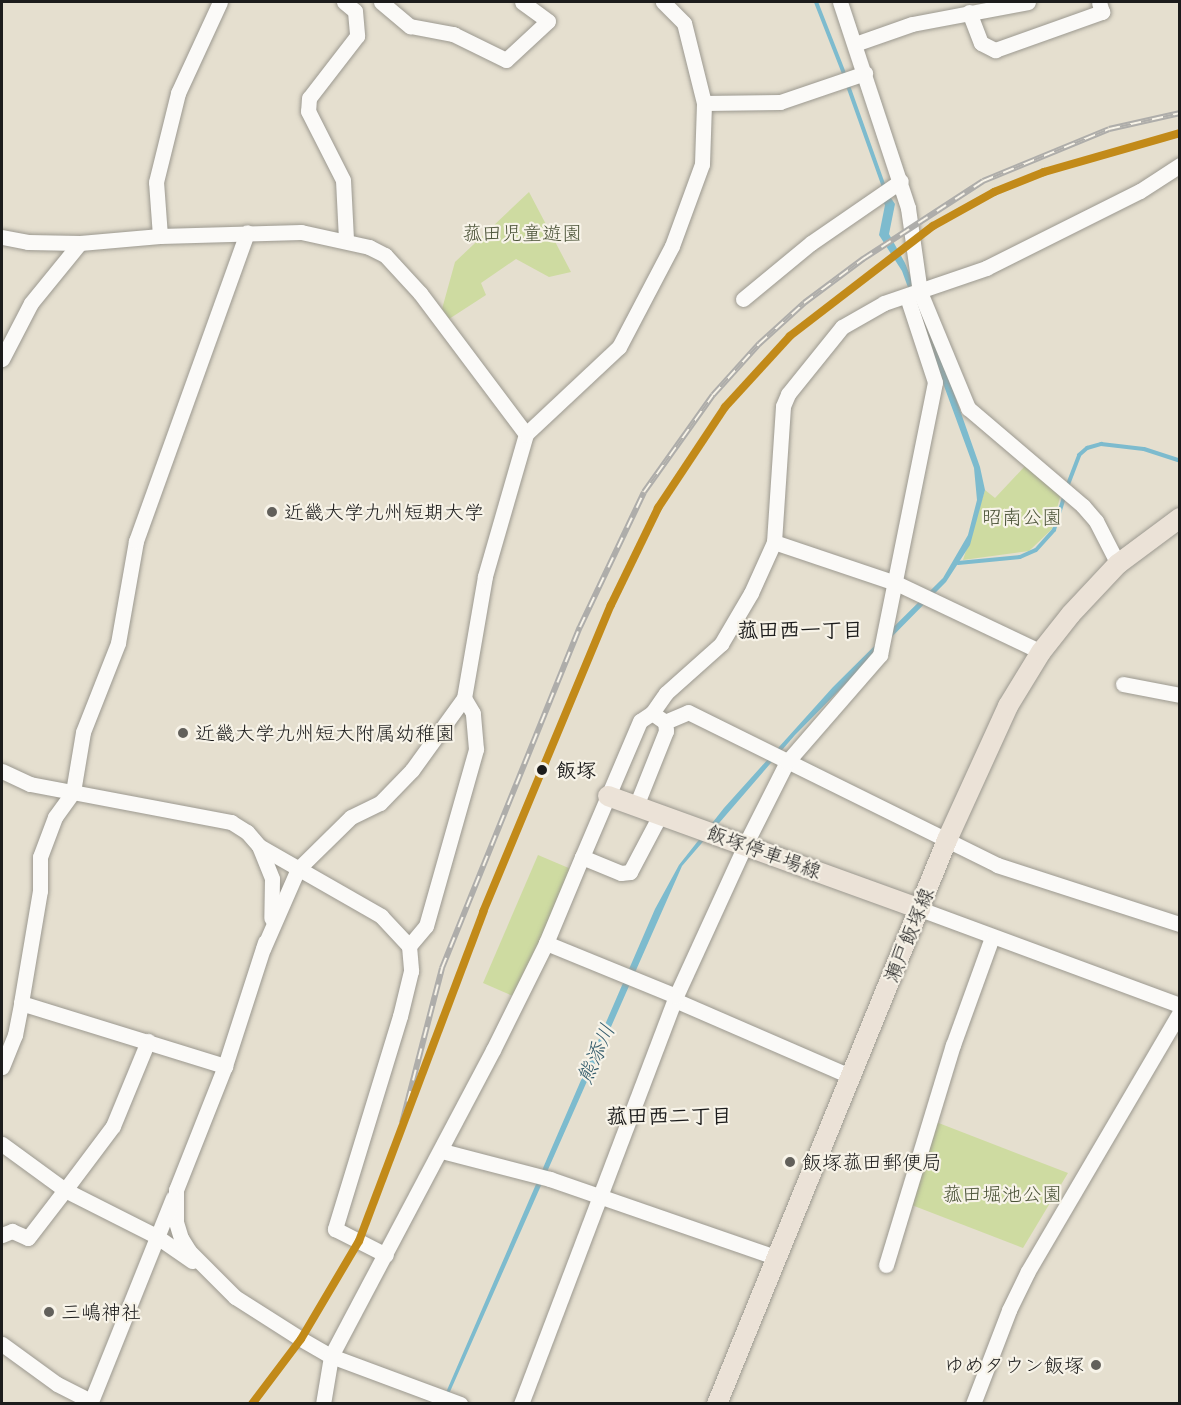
<!DOCTYPE html>
<meta charset="utf-8">
<style>
body{margin:0}
#map{position:relative;width:1181px;height:1405px;overflow:hidden;background:#e5dfcf;font-family:"Comic Neue","Klee One",sans-serif}
div>[style]{position:absolute}
[style*='--x']{left:calc(var(--x)*1px);top:calc(var(--y)*1px);width:calc(var(--w)*1px);rotate:calc(var(--a)*1deg)}
.green>*{inset:0;background:#cedba1}
.water>*{inset:0;background:#7dbbce}
.stream>*{height:4px;margin:-2px;padding:0 2px;transform-origin:2px;border-radius:2px;background:#7dbbce}
.roads{filter:drop-shadow(0 0 2px #9c9990) drop-shadow(0 0 2px #9c9990)}
.minor>*{height:15px;margin:-7.5px;padding:0 7.5px;transform-origin:7.5px;border-radius:7.5px;background:#fbfaf8}
.major>*{height:20px;margin:-10px;padding:0 10px;transform-origin:10px;border-radius:10px;background:#ebe2d7}
.rail>*{height:6px;margin-top:-3px;transform-origin:0;background:repeating-linear-gradient(90deg,#f7f3e8 0 11px,#aeadaa 0 22px);box-sizing:border-box;border-block:2px solid #aeadaa}
.rail-1>*{height:8px;margin:-4px;padding:0 4px;transform-origin:4px;border-radius:4px;background:#c28a19}
.dots>*{width:16px;height:16px;translate:-50% -50%;box-sizing:border-box;border:3px solid #f7f3e8;border-radius:50%}
span{translate:-50% -50%;white-space:nowrap;text-align:center;line-height:1.15;-webkit-text-stroke:4.5px #f7f3e8;paint-order:stroke}
.park-label{font-size:20px;color:#4c5439}
.poi-label{font-size:20px;color:#1c1c1c}
.left{translate:0 -50%;text-align:left}
.right{translate:-100% -50%;text-align:right}
.stop-label{font-size:20px;color:#1c1c1c;font-weight:700}
.street-label{font-size:20px;color:#1c1c1c}
.neighbourhood-label{font-size:21px;color:#1c1c1c;font-weight:700}
.water-label{font-size:21px;color:#345c6c;font-style:italic}
.frame{position:absolute;inset:0;border:3px solid #1c1c1c;pointer-events:none}
</style>
<div id="map">
<div class="green">
<div style="clip-path:polygon(529px 192px,571px 272px,549px 277px,516px 259px,481px 283px,486px 295px,449px 319px,442px 309px,455px 262px)"></div>
<div style="clip-path:polygon(1026px 465px,1061px 493px,1052px 529px,1029px 551px,963px 560px,985px 490px,995px 498px)"></div>
<div style="clip-path:polygon(538px 855px,571px 869px,515px 997px,483px 983px)"></div>
<div style="clip-path:polygon(936px 1122px,1068px 1173px,1023px 1248px,909px 1204px)"></div>
</div>
<div class="water">
<div style="clip-path:polygon(889px 195px,895px 204px,889px 234px,905px 263px,929px 322px,980px 467px,985px 490px,970px 545px,946px 582px,795px 735px,682px 866px,445px 1403px,441px 1404px,655px 909px,679px 865px,724px 808px,833px 687px,943px 578px,968px 535px,977px 500px,974px 468px,902px 271px,879px 235px,885px 205px,881px 200px)"></div>
</div>
<div class="stream">
<div style="--x:816;--y:2;--w:79;--a:68.6"></div>
<div style="--x:847;--y:83;--w:110;--a:70.4"></div>
<div style="--x:1067;--y:487;--w:34;--a:-69"></div>
<div style="--x:1079;--y:455;--w:11;--a:-41"></div>
<div style="--x:1087;--y:448;--w:15;--a:-16"></div>
<div style="--x:1101;--y:444;--w:43;--a:6.6"></div>
<div style="--x:1144;--y:449;--w:38;--a:18"></div>
<div style="--x:958;--y:563;--w:62;--a:-5.5"></div>
<div style="--x:1020;--y:557;--w:17;--a:-24"></div>
<div style="--x:1036;--y:550;--w:27;--a:-48"></div>
<div style="--x:1054;--y:530;--w:37;--a:-73"></div>
</div>
<div class="roads">
<div class="minor">
<div style="--x:344;--y:2;--w:14;--a:39"></div>
<div style="--x:355;--y:11;--w:25;--a:85"></div>
<div style="--x:357;--y:36;--w:78;--a:127.7"></div>
<div style="--x:309;--y:98;--w:13;--a:94"></div>
<div style="--x:308;--y:111;--w:77;--a:63.1"></div>
<div style="--x:343;--y:180;--w:60;--a:87.1"></div>
<div style="--x:381;--y:2;--w:38;--a:40"></div>
<div style="--x:410;--y:26;--w:44;--a:10.5"></div>
<div style="--x:453;--y:34;--w:59;--a:26.1"></div>
<div style="--x:506;--y:60;--w:57;--a:-42.9"></div>
<div style="--x:548;--y:21;--w:32;--a:-144"></div>
<div style="--x:840;--y:2;--w:217;--a:71.7"></div>
<div style="--x:908;--y:208;--w:85;--a:81.9"></div>
<div style="--x:920;--y:292;--w:126;--a:67.5"></div>
<div style="--x:968;--y:408;--w:151;--a:40.4"></div>
<div style="--x:1083;--y:506;--w:20;--a:49"></div>
<div style="--x:1096;--y:521;--w:48;--a:62.9"></div>
<div style="--x:969;--y:12;--w:33;--a:69"></div>
<div style="--x:981;--y:43;--w:16;--a:27"></div>
<div style="--x:995;--y:50;--w:114;--a:-19.6"></div>
<div style="--x:1102;--y:12;--w:10;--a:-107"></div>
<div style="--x:855;--y:44;--w:60;--a:-19.3"></div>
<div style="--x:912;--y:24;--w:118;--a:-10.7"></div>
<div style="--x:704;--y:103;--w:76;--a:-0.8"></div>
<div style="--x:780;--y:102;--w:90;--a:-18.8"></div>
<div style="--x:160;--y:236;--w:54;--a:-94.2"></div>
<div style="--x:156;--y:182;--w:92;--a:-76.1"></div>
<div style="--x:178;--y:93;--w:100;--a:-65.2"></div>
<div style="--x:2;--y:237;--w:26;--a:11"></div>
<div style="--x:28;--y:242;--w:52;--a:1.1"></div>
<div style="--x:80;--y:243;--w:80;--a:-5"></div>
<div style="--x:160;--y:236;--w:141;--a:-1.6"></div>
<div style="--x:301;--y:232;--w:70;--a:12.4"></div>
<div style="--x:369;--y:247;--w:18;--a:27"></div>
<div style="--x:385;--y:255;--w:52;--a:47.4"></div>
<div style="--x:420;--y:293;--w:176;--a:53.1"></div>
<div style="--x:743;--y:299;--w:88;--a:-39.5"></div>
<div style="--x:811;--y:243;--w:109;--a:-34.6"></div>
<div style="--x:2;--y:359;--w:63;--a:-62.6"></div>
<div style="--x:31;--y:303;--w:77;--a:-50.8"></div>
<div style="--x:774;--y:542;--w:129;--a:18.6"></div>
<div style="--x:896;--y:583;--w:161;--a:25.4"></div>
<div style="--x:1123;--y:684;--w:58;--a:10.9"></div>
<div style="--x:652;--y:713;--w:24;--a:-55"></div>
<div style="--x:666;--y:693;--w:74;--a:-41.7"></div>
<div style="--x:721;--y:644;--w:59;--a:-59.5"></div>
<div style="--x:751;--y:593;--w:56;--a:-65.7"></div>
<div style="--x:774;--y:542;--w:136;--a:-86.2"></div>
<div style="--x:783;--y:406;--w:13;--a:-67"></div>
<div style="--x:788;--y:394;--w:86;--a:-51.1"></div>
<div style="--x:842;--y:327;--w:48;--a:-29.7"></div>
<div style="--x:884;--y:303;--w:108;--a:-18.9"></div>
<div style="--x:986;--y:268;--w:172;--a:-26.6"></div>
<div style="--x:1140;--y:191;--w:48;--a:-33"></div>
<div style="--x:665;--y:722;--w:25;--a:-23"></div>
<div style="--x:688;--y:712;--w:345;--a:26.3"></div>
<div style="--x:997;--y:865;--w:192;--a:17.9"></div>
<div style="--x:2;--y:771;--w:31;--a:25"></div>
<div style="--x:30;--y:784;--w:205;--a:10.7"></div>
<div style="--x:231;--y:822;--w:19;--a:32"></div>
<div style="--x:247;--y:832;--w:18;--a:49"></div>
<div style="--x:259;--y:846;--w:35;--a:68"></div>
<div style="--x:272;--y:879;--w:39;--a:91"></div>
<div style="--x:636;--y:806;--w:81;--a:-68.2"></div>
<div style="--x:666;--y:731;--w:9;--a:-96"></div>
<div style="--x:665;--y:722;--w:16;--a:-145"></div>
<div style="--x:652;--y:713;--w:14;--a:146"></div>
<div style="--x:640;--y:721;--w:148;--a:113.1"></div>
<div style="--x:582;--y:857;--w:42;--a:22.3"></div>
<div style="--x:621;--y:873;--w:9;--a:-6"></div>
<div style="--x:630;--y:872;--w:64;--a:-62.2"></div>
<div style="--x:259;--y:846;--w:141;--a:29.8"></div>
<div style="--x:381;--y:916;--w:41;--a:47"></div>
<div style="--x:409;--y:946;--w:25;--a:85"></div>
<div style="--x:411;--y:971;--w:46;--a:103.7"></div>
<div style="--x:400;--y:1016;--w:223;--a:107"></div>
<div style="--x:335;--y:1229;--w:57;--a:27"></div>
<div style="--x:920;--y:909;--w:277;--a:20.3"></div>
<div style="--x:265;--y:942;--w:130;--a:107.9"></div>
<div style="--x:225;--y:1066;--w:133;--a:111.6"></div>
<div style="--x:176;--y:1190;--w:32;--a:90"></div>
<div style="--x:176;--y:1222;--w:17;--a:73"></div>
<div style="--x:181;--y:1238;--w:15;--a:58"></div>
<div style="--x:189;--y:1251;--w:65;--a:45"></div>
<div style="--x:235;--y:1297;--w:78;--a:32.5"></div>
<div style="--x:301;--y:1339;--w:34;--a:30"></div>
<div style="--x:331;--y:1356;--w:138;--a:20.4"></div>
<div style="--x:546;--y:943;--w:140;--a:22.2"></div>
<div style="--x:409;--y:946;--w:26;--a:-50"></div>
<div style="--x:426;--y:926;--w:184;--a:-74.2"></div>
<div style="--x:476;--y:749;--w:36;--a:-95"></div>
<div style="--x:473;--y:713;--w:17;--a:-121"></div>
<div style="--x:263;--y:949;--w:87;--a:-66.4"></div>
<div style="--x:298;--y:869;--w:74;--a:-44.5"></div>
<div style="--x:351;--y:817;--w:32;--a:-26"></div>
<div style="--x:380;--y:803;--w:46;--a:-45.9"></div>
<div style="--x:412;--y:770;--w:89;--a:-54.2"></div>
<div style="--x:464;--y:698;--w:124;--a:-80.2"></div>
<div style="--x:485;--y:576;--w:148;--a:-73.9"></div>
<div style="--x:526;--y:434;--w:127;--a:-43.1"></div>
<div style="--x:619;--y:347;--w:114;--a:-62.3"></div>
<div style="--x:672;--y:246;--w:87;--a:-69.9"></div>
<div style="--x:702;--y:164;--w:61;--a:-88.1"></div>
<div style="--x:704;--y:103;--w:82;--a:-104"></div>
<div style="--x:684;--y:23;--w:30;--a:-135"></div>
<div style="--x:675;--y:1000;--w:191;--a:23.5"></div>
<div style="--x:21;--y:1003;--w:214;--a:17.2"></div>
<div style="--x:2;--y:1067;--w:35;--a:-68"></div>
<div style="--x:15;--y:1035;--w:33;--a:-79"></div>
<div style="--x:21;--y:1003;--w:114;--a:-80.4"></div>
<div style="--x:40;--y:891;--w:34;--a:-90"></div>
<div style="--x:40;--y:857;--w:43;--a:-69.4"></div>
<div style="--x:55;--y:817;--w:31;--a:-54"></div>
<div style="--x:73;--y:792;--w:61;--a:-80.5"></div>
<div style="--x:83;--y:732;--w:96;--a:-68.5"></div>
<div style="--x:118;--y:643;--w:104;--a:-80"></div>
<div style="--x:136;--y:541;--w:328;--a:-70.2"></div>
<div style="--x:2;--y:1144;--w:78;--a:36.1"></div>
<div style="--x:65;--y:1190;--w:102;--a:26.8"></div>
<div style="--x:156;--y:1236;--w:44;--a:34.8"></div>
<div style="--x:442;--y:1151;--w:112;--a:14.5"></div>
<div style="--x:550;--y:1179;--w:241;--a:19.1"></div>
<div style="--x:2;--y:1235;--w:11;--a:-22"></div>
<div style="--x:12;--y:1231;--w:17;--a:24"></div>
<div style="--x:28;--y:1238;--w:61;--a:-52.4"></div>
<div style="--x:65;--y:1190;--w:80;--a:-53.1"></div>
<div style="--x:113;--y:1126;--w:92;--a:-67.6"></div>
<div style="--x:886;--y:1265;--w:230;--a:-73.1"></div>
<div style="--x:953;--y:1045;--w:115;--a:-70.1"></div>
<div style="--x:2;--y:1344;--w:68;--a:36"></div>
<div style="--x:57;--y:1384;--w:37;--a:27"></div>
<div style="--x:90;--y:1404;--w:222;--a:-68.1"></div>
<div style="--x:323;--y:1404;--w:49;--a:-80.5"></div>
<div style="--x:331;--y:1356;--w:346;--a:-62.1"></div>
<div style="--x:493;--y:1050;--w:119;--a:-63.6"></div>
<div style="--x:546;--y:943;--w:93;--a:-67.3"></div>
<div style="--x:521;--y:1404;--w:436;--a:-69.2"></div>
<div style="--x:676;--y:996;--w:166;--a:-65.4"></div>
<div style="--x:745;--y:845;--w:93;--a:-63.2"></div>
<div style="--x:787;--y:762;--w:142;--a:-49"></div>
<div style="--x:880;--y:655;--w:278;--a:-78.6"></div>
<div style="--x:935;--y:382;--w:89;--a:-108.2"></div>
<div style="--x:973;--y:1404;--w:101;--a:-69"></div>
<div style="--x:1009;--y:1310;--w:43;--a:-64"></div>
<div style="--x:1028;--y:1271;--w:300;--a:-59.6"></div>
</div>
<div class="major">
<div style="--x:608;--y:796;--w:332;--a:19.9"></div>
<div style="--x:717;--y:1404;--w:609;--a:-67.81"></div>
<div style="--x:947;--y:840;--w:147;--a:-65.5"></div>
<div style="--x:1008;--y:706;--w:63;--a:-58.6"></div>
<div style="--x:1041;--y:652;--w:48;--a:-51.7"></div>
<div style="--x:1071;--y:614;--w:69;--a:-46.8"></div>
<div style="--x:1118;--y:564;--w:77;--a:-36.6"></div>
</div>
</div>
<div class="rail">
<div style="--x:402;--y:1123;--w:160;--a:-75.5"></div>
<div style="--x:442;--y:968;--w:368;--a:-68"></div>
<div style="--x:580;--y:627;--w:149;--a:-64.6"></div>
<div style="--x:644;--y:492;--w:119;--a:-54.6"></div>
<div style="--x:713;--y:395;--w:69;--a:-48"></div>
<div style="--x:759;--y:344;--w:61;--a:-42.3"></div>
<div style="--x:804;--y:303;--w:74;--a:-36.7"></div>
<div style="--x:863;--y:259;--w:143;--a:-33"></div>
<div style="--x:983;--y:181;--w:136;--a:-22.4"></div>
<div style="--x:1109;--y:129;--w:73;--a:-12.7"></div>
</div>
<div class="rail-1">
<div style="--x:252;--y:1404;--w:81;--a:-53"></div>
<div style="--x:301;--y:1339;--w:114;--a:-59.4"></div>
<div style="--x:359;--y:1241;--w:352;--a:-69.3"></div>
<div style="--x:483;--y:912;--w:333;--a:-67.4"></div>
<div style="--x:611;--y:605;--w:108;--a:-64.1"></div>
<div style="--x:658;--y:508;--w:121;--a:-56.4"></div>
<div style="--x:725;--y:407;--w:96;--a:-47.5"></div>
<div style="--x:790;--y:336;--w:180;--a:-37.6"></div>
<div style="--x:933;--y:226;--w:70;--a:-29.1"></div>
<div style="--x:994;--y:192;--w:54;--a:-21.8"></div>
<div style="--x:1044;--y:172;--w:141;--a:-16"></div>
</div>
<div class="dots">
<div style="left:272px;top:512px;background:#62605b"></div>
<div style="left:183px;top:733px;background:#62605b"></div>
<div style="left:542px;top:770px;background:#1c1c1c"></div>
<div style="left:790px;top:1162px;background:#62605b"></div>
<div style="left:49px;top:1312px;background:#62605b"></div>
<div style="left:1096px;top:1365px;background:#62605b"></div>
</div>
<div class="park-label">
<span style="left:522px;top:233px">菰田児童遊園</span>
<span style="left:1022px;top:517px">昭南公園</span>
<span style="left:1002px;top:1194px">菰田堀池公園</span>
</div>
<div class="poi-label">
<span class="left" style="left:284px;top:512px">近畿大学九州短期大学</span>
<span class="left" style="left:195px;top:733px">近畿大学九州短大附属幼稚園</span>
<span class="left" style="left:802px;top:1162px">飯塚菰田郵便局</span>
<span class="left" style="left:61px;top:1312px">三嶋神社</span>
<span class="right" style="left:1084px;top:1365px">ゆめタウン飯塚</span>
</div>
<div class="stop-label">
<span class="left" style="left:556px;top:770px">飯塚</span>
</div>
<div class="street-label">
<span style="left:764px;top:852px;rotate:20deg">飯塚停車場線</span>
<span style="left:909px;top:935px;rotate:-68deg">瀬戸飯塚線</span>
</div>
<div class="neighbourhood-label">
<span style="left:800px;top:630px">菰田西一丁目</span>
<span style="left:669px;top:1116px">菰田西二丁目</span>
</div>
<div class="water-label">
<span style="left:596px;top:1054px;rotate:-66deg">熊添川</span>
</div>
<div class="frame"></div>
</div>
